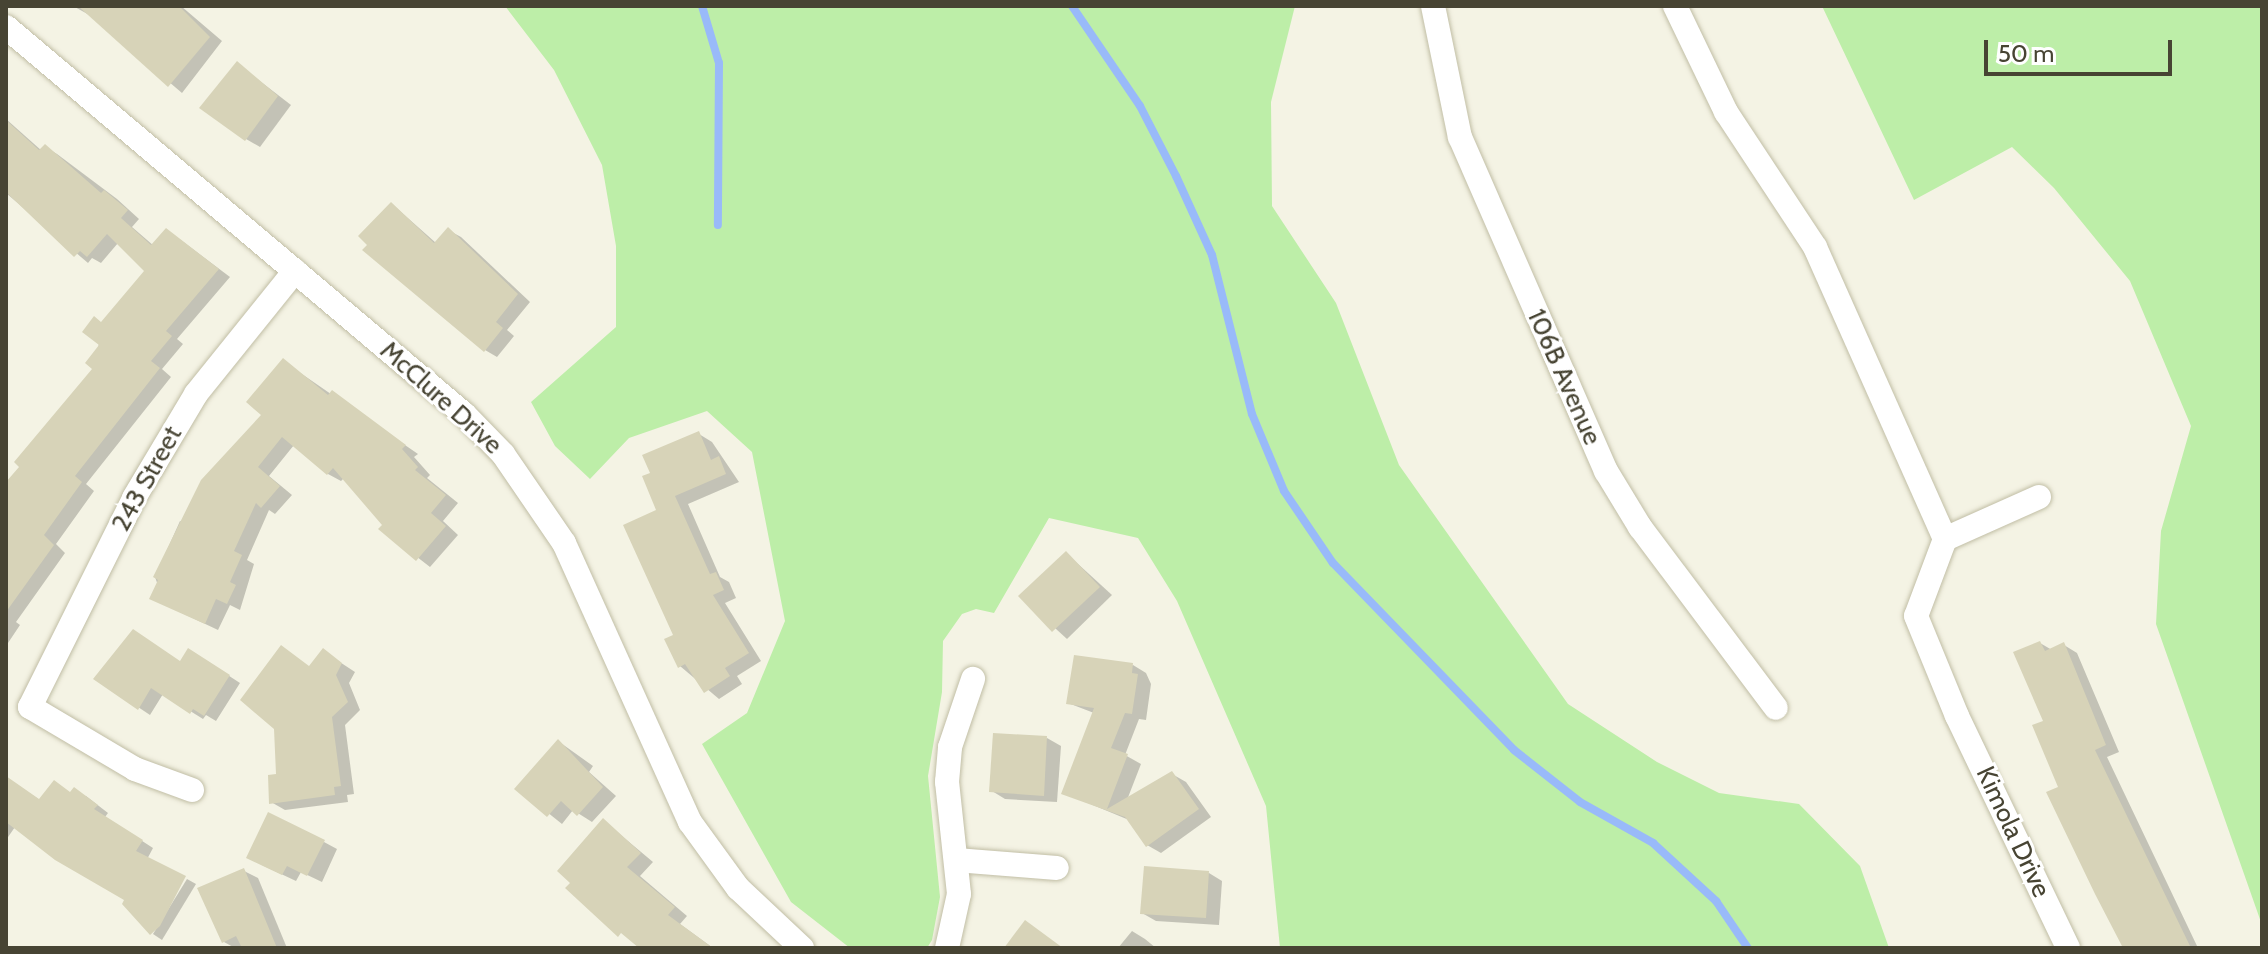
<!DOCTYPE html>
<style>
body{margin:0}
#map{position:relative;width:2268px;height:954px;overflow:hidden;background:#f4f3e4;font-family:Cabin,sans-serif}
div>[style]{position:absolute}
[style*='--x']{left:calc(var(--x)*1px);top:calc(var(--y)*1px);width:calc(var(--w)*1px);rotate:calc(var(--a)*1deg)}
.green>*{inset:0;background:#bdeea8}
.shadow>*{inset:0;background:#0003}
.stream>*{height:8px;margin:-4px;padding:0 4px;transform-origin:4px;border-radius:4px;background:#99baf9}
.building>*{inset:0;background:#d7d3b8}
.roads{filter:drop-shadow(0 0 2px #c1bea5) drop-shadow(0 0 2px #c1bea5)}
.minor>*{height:24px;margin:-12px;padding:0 12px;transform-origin:12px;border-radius:12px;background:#fff}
span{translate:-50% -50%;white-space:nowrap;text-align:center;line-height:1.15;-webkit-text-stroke:6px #fff;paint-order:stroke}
.street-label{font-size:26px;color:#474433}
.frame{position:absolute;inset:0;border:8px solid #474433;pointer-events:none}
.scale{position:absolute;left:1984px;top:40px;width:188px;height:36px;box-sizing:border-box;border:4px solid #474433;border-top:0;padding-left:10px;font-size:24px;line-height:28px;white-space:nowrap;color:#474433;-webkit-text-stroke:6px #fff;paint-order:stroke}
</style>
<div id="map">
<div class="green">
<div style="clip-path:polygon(505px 6px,1295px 6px,1271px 102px,1272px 206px,1336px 303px,1399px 465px,1568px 704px,1657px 762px,1719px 793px,1799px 804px,1860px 866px,1889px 948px,1280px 948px,1266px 806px,1177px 601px,1138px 538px,1049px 518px,994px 613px,976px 609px,962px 614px,943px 641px,942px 692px,928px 776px,940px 897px,932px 940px,927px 948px,850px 948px,791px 902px,702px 744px,747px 713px,785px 621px,752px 452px,707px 411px,629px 438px,590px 479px,555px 446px,531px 402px,616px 327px,616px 246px,602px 165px,554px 70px)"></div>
<div style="clip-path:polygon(1822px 6px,2262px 6px,2262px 925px,2156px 624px,2161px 531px,2191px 426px,2130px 281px,2054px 188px,2012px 147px,1914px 200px)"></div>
</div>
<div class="shadow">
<div style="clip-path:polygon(73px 6px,181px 6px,222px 41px,182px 93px,93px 17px)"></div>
<div style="clip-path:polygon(238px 64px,291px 105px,260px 147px,246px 139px)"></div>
<div style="clip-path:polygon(6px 119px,42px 151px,45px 147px,57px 154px,117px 199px,139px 219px,132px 227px,154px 246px,178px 238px,230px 277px,177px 339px,183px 344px,162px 369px,171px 377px,86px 484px,94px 491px,56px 544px,65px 553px,16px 622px,20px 625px,6px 646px,6px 485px,95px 368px,102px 324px,146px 271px,118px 243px,101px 263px,92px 258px,88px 263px,6px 193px)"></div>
<div style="clip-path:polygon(392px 204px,436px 243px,448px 230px,461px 237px,530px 302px,507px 330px,514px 336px,497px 357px,485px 350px)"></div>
<div style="clip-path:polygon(283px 361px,418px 454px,414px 457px,430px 475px,427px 478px,458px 503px,443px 521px,458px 535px,430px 567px,381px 529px,385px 525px,344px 478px,341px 481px,328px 474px,294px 445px,269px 476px,292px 495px,275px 514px,269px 510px,247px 560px,254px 564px,240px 610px,230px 605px,218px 630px,165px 605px,155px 577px,180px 521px,186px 524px,264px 415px)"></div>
<div style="clip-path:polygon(699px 434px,712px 442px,739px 482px,688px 504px,720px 577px,729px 582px,736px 598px,725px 603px,761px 661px,737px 676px,742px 684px,719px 699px,680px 666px,659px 511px)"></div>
<div style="clip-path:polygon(1066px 553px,1112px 595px,1067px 639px,1021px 597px)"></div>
<div style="clip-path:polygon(2040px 643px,2052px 650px,2064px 645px,2077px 653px,2119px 752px,2107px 757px,2198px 948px,2124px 948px,2060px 787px,2045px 722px)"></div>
<div style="clip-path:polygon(323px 651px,355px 672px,349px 683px,360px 710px,345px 725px,354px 794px,347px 795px,348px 802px,285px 810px,271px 802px,310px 667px)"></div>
<div style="clip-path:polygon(200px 657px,240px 683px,216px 721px,206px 715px,203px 719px,163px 694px,150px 715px,96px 679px)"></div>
<div style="clip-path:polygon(1133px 665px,1146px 673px,1151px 684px,1146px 720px,1139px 719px,1125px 755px,1141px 764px,1127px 800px,1172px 774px,1186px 782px,1211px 817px,1161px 853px,1147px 845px,1129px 820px,1064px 793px,1094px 713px,1068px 703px)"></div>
<div style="clip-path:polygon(1047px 738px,1061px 746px,1057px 802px,1005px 799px,992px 791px)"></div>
<div style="clip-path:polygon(558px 741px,593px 766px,589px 772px,616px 796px,592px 822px,573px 810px,562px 824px,517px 788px)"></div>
<div style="clip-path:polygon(6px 777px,41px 801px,71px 794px,86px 796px,108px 813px,105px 817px,153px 848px,126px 899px,15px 827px,6px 840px)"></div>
<div style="clip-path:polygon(604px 821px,653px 862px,640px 876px,687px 916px,680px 924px,713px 948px,640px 948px,568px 888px)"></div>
<div style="clip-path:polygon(324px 842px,337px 849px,322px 882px,301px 872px,296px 881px,262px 865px)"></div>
<div style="clip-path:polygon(244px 871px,258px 878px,287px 948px,235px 948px,224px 942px)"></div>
<div style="clip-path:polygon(1209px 873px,1222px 881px,1219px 925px,1156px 921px,1142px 913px)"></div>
<div style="clip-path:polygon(187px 879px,196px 884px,162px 940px,153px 934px)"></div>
<div style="clip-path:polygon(1132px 931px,1145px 939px,1156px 948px,1118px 948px)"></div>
</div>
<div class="stream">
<div style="--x:702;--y:6;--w:59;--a:73.4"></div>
<div style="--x:719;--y:63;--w:162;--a:90.4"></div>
<div style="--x:1072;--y:6;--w:121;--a:55.8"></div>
<div style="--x:1140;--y:106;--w:79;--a:62.8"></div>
<div style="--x:1176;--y:176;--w:87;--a:65.5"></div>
<div style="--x:1212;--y:255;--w:164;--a:75.9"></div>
<div style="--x:1252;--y:414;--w:83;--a:67.4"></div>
<div style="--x:1284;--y:491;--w:87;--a:55.8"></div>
<div style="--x:1333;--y:563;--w:260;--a:45.9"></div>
<div style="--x:1514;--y:750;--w:84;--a:38.2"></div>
<div style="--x:1580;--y:802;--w:84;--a:29.3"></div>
<div style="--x:1653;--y:843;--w:86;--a:42.6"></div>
<div style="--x:1716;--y:901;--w:57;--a:55.8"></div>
</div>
<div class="building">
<div style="clip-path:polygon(78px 6px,179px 6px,210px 37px,168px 87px)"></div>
<div style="clip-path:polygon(237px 61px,278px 96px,245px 141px,199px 108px)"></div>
<div style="clip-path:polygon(6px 120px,39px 150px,45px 144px,101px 193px,104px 190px,128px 210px,121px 218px,151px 245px,166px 228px,219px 269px,166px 331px,172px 336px,151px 361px,160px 368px,75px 476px,82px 482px,44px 535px,54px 545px,6px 612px,6px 482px,19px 467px,14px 462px,92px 369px,85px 363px,99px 345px,82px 332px,94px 316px,101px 322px,144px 271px,107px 234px,87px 257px,80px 251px,74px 257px,6px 192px)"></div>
<div style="clip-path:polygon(391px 202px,434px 243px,448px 227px,518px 294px,496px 322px,503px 328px,484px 352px,362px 250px,367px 245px,358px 236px)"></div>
<div style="clip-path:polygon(283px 358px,328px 395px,332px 390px,406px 445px,402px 449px,418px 467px,415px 470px,446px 495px,431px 513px,446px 526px,416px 561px,378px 529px,382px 525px,333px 468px,327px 475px,282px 437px,258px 467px,280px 486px,261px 508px,256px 503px,234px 551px,242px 555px,230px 582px,236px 585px,227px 604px,216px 599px,205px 624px,149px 599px,158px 580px,153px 577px,201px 480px,261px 415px,246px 402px)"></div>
<div style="clip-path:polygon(699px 431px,711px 460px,719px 456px,726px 474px,675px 496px,710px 574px,716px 572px,724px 590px,713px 595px,749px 653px,725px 668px,730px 676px,704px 693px,685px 664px,678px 668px,664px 639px,673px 635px,623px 525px,656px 510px,642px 476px,650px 473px,642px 455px)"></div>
<div style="clip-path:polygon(1066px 551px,1100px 587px,1052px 632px,1018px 596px)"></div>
<div style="clip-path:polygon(133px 629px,180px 661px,188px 648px,230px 675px,204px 716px,193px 709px,190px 714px,151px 688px,138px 710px,93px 679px)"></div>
<div style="clip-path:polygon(2040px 641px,2045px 651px,2064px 642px,2106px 745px,2095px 750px,2191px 948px,2123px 948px,2095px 894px,2046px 792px,2058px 787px,2032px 725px,2043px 721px,2013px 652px)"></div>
<div style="clip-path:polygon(281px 645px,309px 666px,323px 648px,342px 663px,336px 675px,348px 702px,332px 717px,341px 786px,334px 787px,335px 795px,269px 804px,268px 775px,276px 774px,274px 729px,240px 700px)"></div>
<div style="clip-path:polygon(1074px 655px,1133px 663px,1132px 673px,1138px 674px,1132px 714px,1125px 713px,1111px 748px,1128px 754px,1107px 809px,1172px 771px,1199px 809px,1146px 847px,1125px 817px,1061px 794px,1094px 708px,1066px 704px)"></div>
<div style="clip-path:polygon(993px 733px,1047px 736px,1044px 796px,989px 792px)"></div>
<div style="clip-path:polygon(558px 739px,603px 787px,577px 816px,561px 801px,547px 817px,514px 789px)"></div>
<div style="clip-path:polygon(6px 776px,39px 799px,54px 780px,70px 792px,74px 787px,98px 805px,94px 809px,143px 840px,136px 851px,186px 876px,160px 926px,150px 935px,122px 904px,124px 900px,55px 860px,6px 822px)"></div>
<div style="clip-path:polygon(268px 812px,325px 840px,307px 876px,287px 866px,282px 875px,246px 858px)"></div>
<div style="clip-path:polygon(603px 818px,641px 853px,627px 867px,675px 907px,668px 915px,713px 948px,639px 948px,621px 933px,618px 937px,565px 888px,570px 883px,557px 871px)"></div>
<div style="clip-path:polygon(1144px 866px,1209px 871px,1206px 918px,1140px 914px)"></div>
<div style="clip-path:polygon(244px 868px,277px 948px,242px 948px,236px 936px,222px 943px,197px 888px)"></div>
<div style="clip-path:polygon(1025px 920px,1063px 948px,1004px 948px)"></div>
</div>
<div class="roads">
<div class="minor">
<div style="--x:1433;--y:6;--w:134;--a:78.4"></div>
<div style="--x:1460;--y:137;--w:365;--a:66.4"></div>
<div style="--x:1606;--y:471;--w:66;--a:58.7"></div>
<div style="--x:1640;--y:527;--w:226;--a:53.1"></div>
<div style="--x:1675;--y:6;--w:118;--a:64.3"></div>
<div style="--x:1726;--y:112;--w:162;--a:56.6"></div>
<div style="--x:1815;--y:247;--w:320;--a:66"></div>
<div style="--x:6;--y:27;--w:600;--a:40.2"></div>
<div style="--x:464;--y:414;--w:56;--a:45.7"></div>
<div style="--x:503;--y:454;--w:108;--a:55.6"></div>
<div style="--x:564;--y:543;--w:306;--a:65.7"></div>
<div style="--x:690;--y:822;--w:82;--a:54"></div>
<div style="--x:738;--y:888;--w:88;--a:43.2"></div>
<div style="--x:2039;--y:497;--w:103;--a:155.9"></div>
<div style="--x:1945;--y:539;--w:82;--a:110.6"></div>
<div style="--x:1916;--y:616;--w:108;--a:67.7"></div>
<div style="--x:1957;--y:716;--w:257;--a:64.4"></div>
<div style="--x:192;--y:790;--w:61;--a:-159.8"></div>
<div style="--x:135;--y:769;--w:122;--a:-149.4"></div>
<div style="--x:30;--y:707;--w:233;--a:-63.5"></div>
<div style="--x:134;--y:498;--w:121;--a:-59.2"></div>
<div style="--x:196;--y:394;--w:158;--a:-51.2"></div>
<div style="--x:956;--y:860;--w:101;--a:4.5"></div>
<div style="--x:947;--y:948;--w:55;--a:-77.5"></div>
<div style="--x:959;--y:894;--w:113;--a:-96.1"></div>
<div style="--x:947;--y:782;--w:35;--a:-85"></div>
<div style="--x:950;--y:747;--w:72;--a:-71.3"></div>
</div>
</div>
<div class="street-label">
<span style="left:1564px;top:377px;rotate:66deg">106B Avenue</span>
<span style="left:441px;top:398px;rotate:42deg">McClure Drive</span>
<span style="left:147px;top:479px;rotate:-61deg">243 Street</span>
<span style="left:2013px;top:832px;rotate:65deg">Kimola Drive</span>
</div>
<div class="frame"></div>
<div class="scale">50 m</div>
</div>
